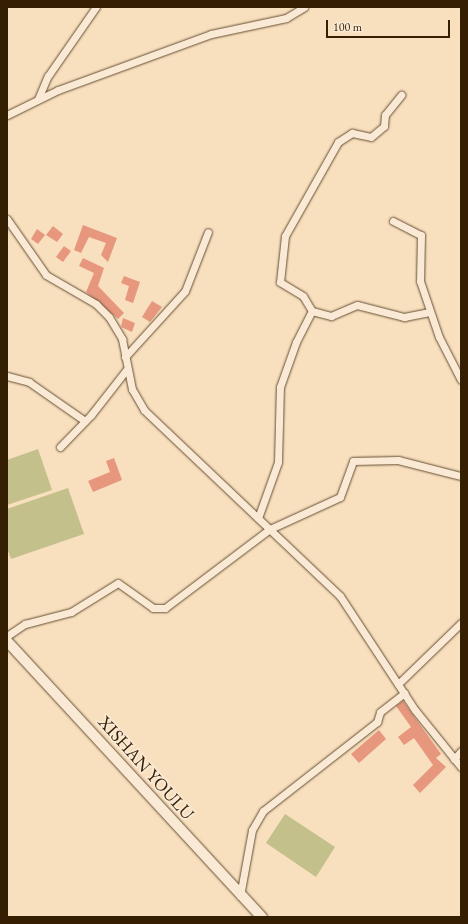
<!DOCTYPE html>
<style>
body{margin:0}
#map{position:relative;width:468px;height:924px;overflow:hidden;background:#f8dfbe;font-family:"EB Garamond",serif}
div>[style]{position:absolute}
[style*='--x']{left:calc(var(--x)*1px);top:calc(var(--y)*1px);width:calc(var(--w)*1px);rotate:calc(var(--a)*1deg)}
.green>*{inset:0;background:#c4c08c}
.building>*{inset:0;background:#e7977e}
.roads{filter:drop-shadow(0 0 1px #654f32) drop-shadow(0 0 1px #654f32)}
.street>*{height:7px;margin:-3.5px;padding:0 3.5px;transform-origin:3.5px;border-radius:3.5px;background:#faead5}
.secondary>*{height:10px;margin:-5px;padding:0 5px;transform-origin:5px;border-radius:5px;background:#faead5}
span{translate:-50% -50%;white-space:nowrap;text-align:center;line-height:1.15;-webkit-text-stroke:3.5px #faead5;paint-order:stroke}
.street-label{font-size:18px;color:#341f03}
.frame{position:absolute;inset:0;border:8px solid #341f03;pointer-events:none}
.scale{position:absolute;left:326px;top:20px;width:124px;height:18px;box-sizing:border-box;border:2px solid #341f03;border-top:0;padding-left:5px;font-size:12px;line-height:14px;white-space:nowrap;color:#341f03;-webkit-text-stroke:3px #faead5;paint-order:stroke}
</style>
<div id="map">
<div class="green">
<div style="clip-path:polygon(38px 449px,52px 490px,7px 505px,7px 460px)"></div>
<div style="clip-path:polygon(68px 488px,84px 534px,11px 559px,7px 548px,7px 509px)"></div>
<div style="clip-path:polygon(285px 814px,335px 847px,316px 877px,266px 843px)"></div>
</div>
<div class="building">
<div style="clip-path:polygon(83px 225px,117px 238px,108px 262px,101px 255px,106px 243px,89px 237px,81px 253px,74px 250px)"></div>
<div style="clip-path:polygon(53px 226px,63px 234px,57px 242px,46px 235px)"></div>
<div style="clip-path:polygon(37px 229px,45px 235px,38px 244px,31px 239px)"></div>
<div style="clip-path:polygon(64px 246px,71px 251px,63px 262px,56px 257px)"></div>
<div style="clip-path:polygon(83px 258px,104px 268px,98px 286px,124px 313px,118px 319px,86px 292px,94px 273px,79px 266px)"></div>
<div style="clip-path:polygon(124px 276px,140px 282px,133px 303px,125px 300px,129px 286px,121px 283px)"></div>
<div style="clip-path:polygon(152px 301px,162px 307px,150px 322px,142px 317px)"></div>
<div style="clip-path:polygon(123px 318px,135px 323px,132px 332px,121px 327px)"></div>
<div style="clip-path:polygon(114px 458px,122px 480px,93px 492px,88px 481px,110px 472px,106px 461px)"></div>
<div style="clip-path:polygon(403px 701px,441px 754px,436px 758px,446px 767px,420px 793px,413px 785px,433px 765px,414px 738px,404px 745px,398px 737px,411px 727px,396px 706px)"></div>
<div style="clip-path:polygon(379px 730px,386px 739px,359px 763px,351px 754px)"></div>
</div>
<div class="roads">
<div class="street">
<div style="--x:38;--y:99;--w:25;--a:-67"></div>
<div style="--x:48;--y:76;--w:84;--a:-55.2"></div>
<div style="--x:7;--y:115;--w:57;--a:-26.1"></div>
<div style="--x:58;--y:90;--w:163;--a:-20.1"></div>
<div style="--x:211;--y:34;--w:77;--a:-12"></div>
<div style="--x:286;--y:18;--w:21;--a:-31"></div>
<div style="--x:7;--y:219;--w:68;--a:55.1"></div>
<div style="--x:46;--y:275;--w:58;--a:30.1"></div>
<div style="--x:96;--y:304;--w:18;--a:45"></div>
<div style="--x:109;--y:317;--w:26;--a:59"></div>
<div style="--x:122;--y:339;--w:51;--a:78.7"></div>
<div style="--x:132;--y:389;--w:24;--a:60"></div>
<div style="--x:144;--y:410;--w:270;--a:43.5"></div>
<div style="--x:340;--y:596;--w:136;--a:56.7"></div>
<div style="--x:415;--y:710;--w:73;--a:51.1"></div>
<div style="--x:393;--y:221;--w:31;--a:27"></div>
<div style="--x:421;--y:235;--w:46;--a:91.2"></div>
<div style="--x:420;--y:281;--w:59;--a:71.3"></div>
<div style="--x:439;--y:337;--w:48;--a:62.9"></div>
<div style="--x:312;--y:311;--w:20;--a:15"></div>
<div style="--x:331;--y:316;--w:28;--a:-23"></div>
<div style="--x:357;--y:305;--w:49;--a:14.3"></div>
<div style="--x:404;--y:317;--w:26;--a:-11"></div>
<div style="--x:125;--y:357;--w:89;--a:-47.7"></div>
<div style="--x:185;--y:291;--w:63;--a:-68.7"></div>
<div style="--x:7;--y:376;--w:23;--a:15"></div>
<div style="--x:29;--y:382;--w:68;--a:34.9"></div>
<div style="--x:60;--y:447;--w:45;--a:-45.9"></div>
<div style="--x:91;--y:415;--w:58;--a:-52"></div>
<div style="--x:258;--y:518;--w:59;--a:-70.3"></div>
<div style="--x:278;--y:462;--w:75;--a:-88.5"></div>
<div style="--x:280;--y:387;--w:48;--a:-70.4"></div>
<div style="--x:296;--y:342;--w:35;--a:-63"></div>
<div style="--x:312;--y:311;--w:17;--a:-121"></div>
<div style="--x:303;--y:296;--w:27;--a:-149"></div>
<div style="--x:280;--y:282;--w:46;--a:-83.8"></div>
<div style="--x:285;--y:236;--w:108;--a:-60.6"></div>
<div style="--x:338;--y:142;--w:17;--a:-33"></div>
<div style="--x:352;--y:133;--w:19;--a:12"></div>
<div style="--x:371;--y:137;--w:17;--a:-40"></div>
<div style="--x:384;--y:126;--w:11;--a:-85"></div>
<div style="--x:385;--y:115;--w:26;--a:-51"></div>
<div style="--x:7;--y:636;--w:22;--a:-34"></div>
<div style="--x:25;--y:624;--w:48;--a:-14.6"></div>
<div style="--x:71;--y:612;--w:55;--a:-31.7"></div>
<div style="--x:118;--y:583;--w:43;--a:35.5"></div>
<div style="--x:153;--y:608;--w:12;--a:0"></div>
<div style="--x:165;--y:608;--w:131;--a:-37"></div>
<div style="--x:270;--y:529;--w:77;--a:-24.6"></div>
<div style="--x:340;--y:497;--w:38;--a:-70"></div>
<div style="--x:353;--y:461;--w:45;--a:-1.3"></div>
<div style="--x:398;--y:460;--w:65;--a:14.3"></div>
<div style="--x:398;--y:684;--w:88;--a:-44.1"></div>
<div style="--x:454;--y:759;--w:11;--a:-49"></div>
<div style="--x:240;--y:896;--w:67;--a:-79.7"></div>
<div style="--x:252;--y:830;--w:22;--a:-60"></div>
<div style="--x:263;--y:811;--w:145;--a:-38"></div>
<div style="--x:377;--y:722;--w:10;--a:-73"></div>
<div style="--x:380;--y:712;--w:31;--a:-38"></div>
</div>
<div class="secondary">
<div style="--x:7;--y:641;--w:376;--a:47.3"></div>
</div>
</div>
<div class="street-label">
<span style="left:146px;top:768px;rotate:48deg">XISHAN YOULU</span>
</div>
<div class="frame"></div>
<div class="scale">100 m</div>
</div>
